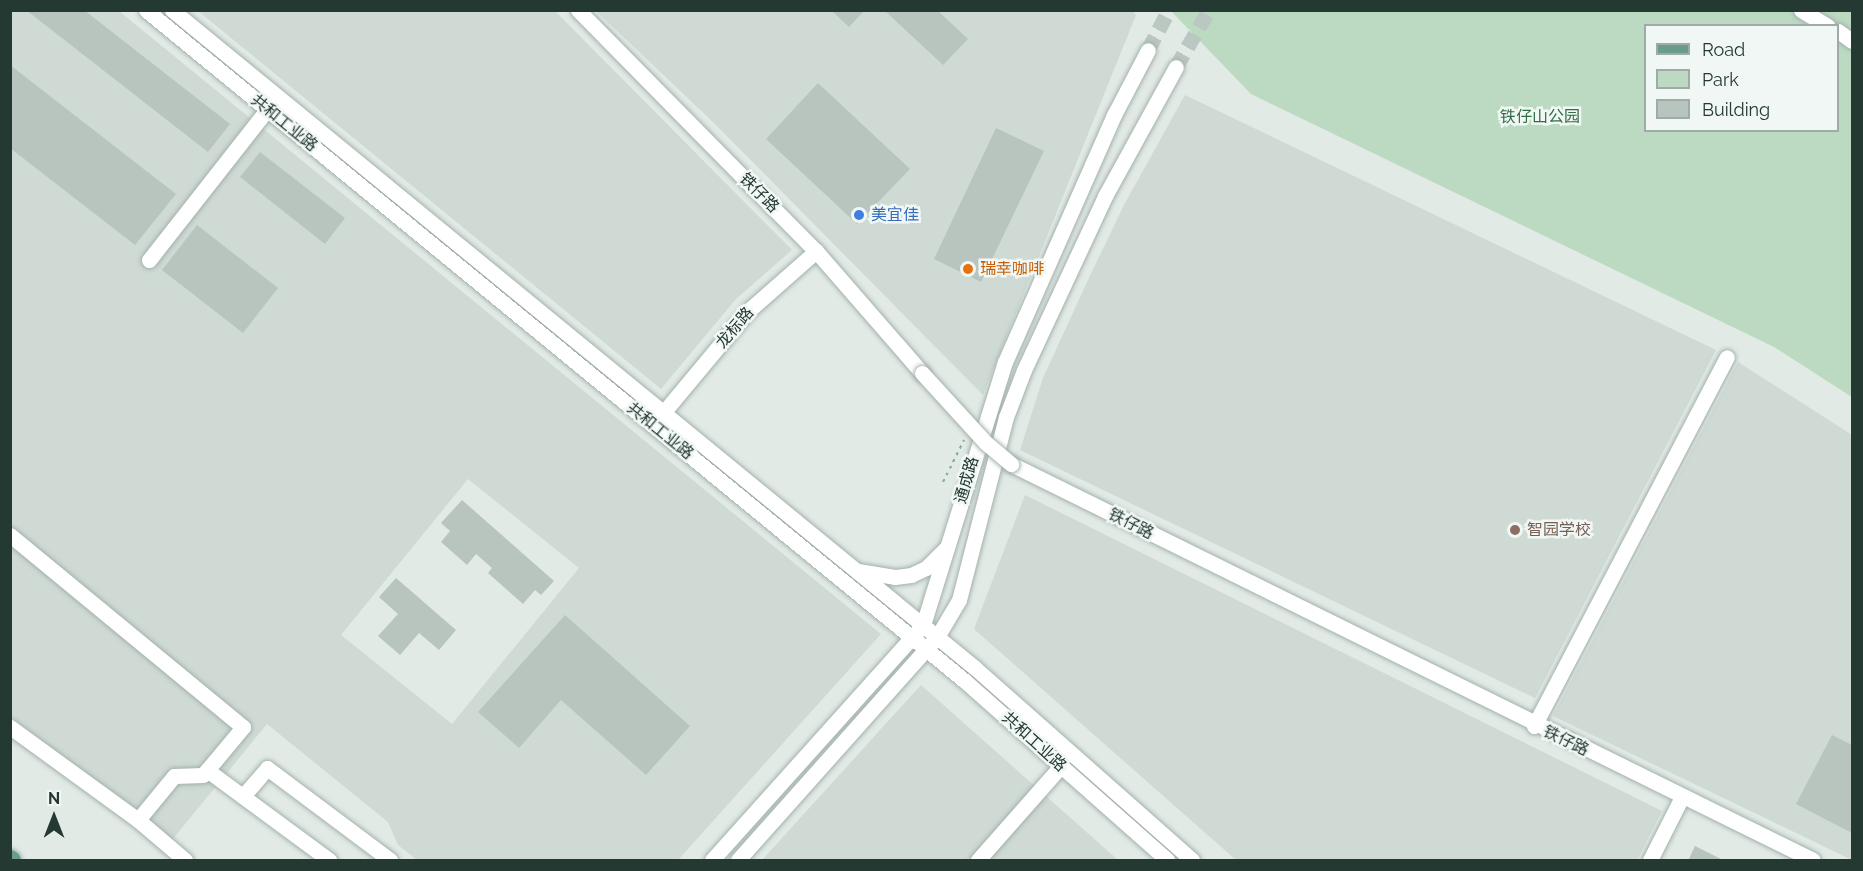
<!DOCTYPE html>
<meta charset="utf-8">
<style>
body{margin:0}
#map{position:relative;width:1863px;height:871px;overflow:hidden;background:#e1eae5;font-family:Raleway,"Noto Sans SC",sans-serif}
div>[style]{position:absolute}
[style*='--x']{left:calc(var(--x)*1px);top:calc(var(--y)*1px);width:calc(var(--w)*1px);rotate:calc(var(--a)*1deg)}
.built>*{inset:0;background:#cfdad4}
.green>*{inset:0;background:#bbdac1}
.building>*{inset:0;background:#b7c5be}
.minor-tunnel>*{height:15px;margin-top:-7.5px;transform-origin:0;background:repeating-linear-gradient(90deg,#bbc7c1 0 15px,transparent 0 23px)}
.path>*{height:2px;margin-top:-1px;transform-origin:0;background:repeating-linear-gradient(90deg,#84ab9c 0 3px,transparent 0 7.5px)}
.roads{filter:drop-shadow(0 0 2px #a4b1ac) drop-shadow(0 0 2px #a4b1ac)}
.minor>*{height:15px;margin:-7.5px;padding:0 7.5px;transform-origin:7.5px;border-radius:7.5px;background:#fff}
.major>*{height:18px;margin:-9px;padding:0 9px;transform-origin:9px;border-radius:9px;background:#699c8b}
.bridges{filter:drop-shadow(0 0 2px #a4b1ac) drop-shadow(0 0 2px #a4b1ac)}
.minor-bridge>*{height:15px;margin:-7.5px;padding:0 7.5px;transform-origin:7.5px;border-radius:7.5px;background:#fff}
.dots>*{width:16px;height:16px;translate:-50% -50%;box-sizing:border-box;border:3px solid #f1f7f4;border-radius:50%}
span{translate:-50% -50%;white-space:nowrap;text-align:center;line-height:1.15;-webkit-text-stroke:5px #f1f7f4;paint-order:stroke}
.park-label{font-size:16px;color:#306d43}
.street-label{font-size:16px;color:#233932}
.shop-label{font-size:16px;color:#366cbe}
.left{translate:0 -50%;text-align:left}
.food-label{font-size:16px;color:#c56008}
.education-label{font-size:16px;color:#785e54}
.frame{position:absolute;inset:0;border:12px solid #233932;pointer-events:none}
.legend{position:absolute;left:1644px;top:24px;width:195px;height:108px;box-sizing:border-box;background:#f1f7f4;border:2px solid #9faba6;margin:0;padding:8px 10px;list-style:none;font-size:18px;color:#233932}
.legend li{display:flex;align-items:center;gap:12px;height:30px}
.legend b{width:30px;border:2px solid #9faba6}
.north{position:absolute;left:24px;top:787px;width:60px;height:60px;-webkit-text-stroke:4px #f1f7f4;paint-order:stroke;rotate:0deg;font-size:16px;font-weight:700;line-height:24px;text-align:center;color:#233932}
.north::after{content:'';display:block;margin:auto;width:21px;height:27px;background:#233932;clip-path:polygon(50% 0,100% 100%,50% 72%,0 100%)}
</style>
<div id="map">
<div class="built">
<div style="clip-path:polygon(1131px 10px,1136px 15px,983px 395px,715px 124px,596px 11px)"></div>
<div style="clip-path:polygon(evenodd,10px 11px,119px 11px,881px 634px,678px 860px,417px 860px,398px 845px,388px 822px,267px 724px,172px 840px,11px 717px,10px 11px,468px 479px,579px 568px,452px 724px,341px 635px,468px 479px)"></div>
<div style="clip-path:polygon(198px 11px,555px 11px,792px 250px,736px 299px,661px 389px)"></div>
<div style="clip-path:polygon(1185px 95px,1716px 350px,1535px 698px,1020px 450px,1043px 378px,1088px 280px,1124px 205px)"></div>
<div style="clip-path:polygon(1738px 362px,1852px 435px,1852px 860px,1553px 716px)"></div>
<div style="clip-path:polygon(1025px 495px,1662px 811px,1637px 860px,1236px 860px,974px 629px)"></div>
<div style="clip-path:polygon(921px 685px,1118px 860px,762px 860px)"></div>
</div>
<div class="green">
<div style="clip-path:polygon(evenodd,1171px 11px,1852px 11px,1852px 397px,1774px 347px,1251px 94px,1171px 11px,1646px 26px,1838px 26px,1838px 130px,1646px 130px,1646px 26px)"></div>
</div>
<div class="building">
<div style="clip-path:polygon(26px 10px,84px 10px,230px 124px,208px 152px)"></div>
<div style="clip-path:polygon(831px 10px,865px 10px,849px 27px)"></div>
<div style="clip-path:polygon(884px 10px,937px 10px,968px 39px,943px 65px)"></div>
<div style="clip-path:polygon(10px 65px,176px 194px,135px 245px,10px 148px)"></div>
<div style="clip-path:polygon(818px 83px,910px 169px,857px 224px,766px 139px)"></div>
<div style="clip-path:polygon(996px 128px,1044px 151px,981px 282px,934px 259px)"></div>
<div style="clip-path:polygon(260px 152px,345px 218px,325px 244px,240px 177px)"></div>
<div style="clip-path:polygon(197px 225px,278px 288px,243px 333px,162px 270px)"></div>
<div style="clip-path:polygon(462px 500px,554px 581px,541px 595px,535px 590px,523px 604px,488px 573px,492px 568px,476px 554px,467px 565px,441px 542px,450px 531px,441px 523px)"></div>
<div style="clip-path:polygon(396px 578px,456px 630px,439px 650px,419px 633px,400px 655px,378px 636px,398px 614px,379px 597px)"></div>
<div style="clip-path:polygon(565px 615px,690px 726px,646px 775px,561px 700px,519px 748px,478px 712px)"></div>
<div style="clip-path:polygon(1832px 735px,1852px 745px,1852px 833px,1796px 804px)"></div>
<div style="clip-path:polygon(1695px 846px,1725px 861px,1688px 861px)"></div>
</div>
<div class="minor-tunnel">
<div style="--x:1148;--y:50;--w:45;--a:-62.3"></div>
<div style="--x:1176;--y:67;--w:66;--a:-59.9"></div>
</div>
<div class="path">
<div style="--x:943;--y:482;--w:47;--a:-63.4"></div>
</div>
<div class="roads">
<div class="minor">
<div style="--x:146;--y:10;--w:1059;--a:39.33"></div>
<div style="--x:965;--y:681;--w:270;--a:41.5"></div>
<div style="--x:172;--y:10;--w:1038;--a:39.33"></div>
<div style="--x:975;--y:668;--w:290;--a:41.5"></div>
<div style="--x:578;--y:10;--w:339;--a:45.4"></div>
<div style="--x:816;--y:251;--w:162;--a:49"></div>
<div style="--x:1801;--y:10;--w:31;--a:31"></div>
<div style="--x:1838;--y:31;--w:17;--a:36"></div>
<div style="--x:149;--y:260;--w:201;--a:-51.9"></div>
<div style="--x:663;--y:413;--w:133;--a:-50.2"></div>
<div style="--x:748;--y:311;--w:91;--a:-41.4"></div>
<div style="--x:1011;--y:464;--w:894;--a:26.28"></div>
<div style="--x:10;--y:535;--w:302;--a:39.5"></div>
<div style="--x:243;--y:727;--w:62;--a:129.8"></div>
<div style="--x:203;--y:775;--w:29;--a:178"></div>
<div style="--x:174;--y:776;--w:57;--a:129.3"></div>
<div style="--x:858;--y:571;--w:37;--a:9"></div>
<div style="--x:895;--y:577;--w:16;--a:-7"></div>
<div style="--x:911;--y:575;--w:17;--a:-25"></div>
<div style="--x:926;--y:568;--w:28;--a:-45"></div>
<div style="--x:1534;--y:726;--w:416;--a:-62.4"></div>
<div style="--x:10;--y:727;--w:158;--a:36"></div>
<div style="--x:138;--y:820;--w:62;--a:40.4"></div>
<div style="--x:207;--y:770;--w:152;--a:36.4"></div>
<div style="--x:243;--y:796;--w:37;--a:-49"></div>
<div style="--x:267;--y:768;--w:154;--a:36.8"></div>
<div style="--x:712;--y:860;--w:316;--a:-48.1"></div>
<div style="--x:923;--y:625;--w:275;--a:-72.7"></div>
<div style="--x:1005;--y:362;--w:270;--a:-66.2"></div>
<div style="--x:1114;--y:115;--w:73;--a:-62.4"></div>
<div style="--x:738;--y:860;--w:299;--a:-48.3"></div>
<div style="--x:937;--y:637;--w:43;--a:-59.3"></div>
<div style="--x:959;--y:600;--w:189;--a:-75.6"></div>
<div style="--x:1006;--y:417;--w:50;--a:-69"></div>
<div style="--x:1024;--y:370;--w:192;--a:-65"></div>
<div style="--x:1105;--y:196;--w:147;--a:-61.2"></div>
<div style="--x:978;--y:860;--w:125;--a:-48.6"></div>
<div style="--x:1650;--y:860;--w:71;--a:-63.1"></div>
</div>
<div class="major">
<div style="--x:10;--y:859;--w:2;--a:27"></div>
</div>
</div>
<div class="bridges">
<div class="minor-bridge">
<div style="--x:922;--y:373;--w:95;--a:47.6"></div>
<div style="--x:986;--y:443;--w:33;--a:40"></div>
</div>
</div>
<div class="dots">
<div style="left:859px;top:215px;background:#3f7fe0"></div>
<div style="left:968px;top:269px;background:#e8710a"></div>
<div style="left:1515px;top:530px;background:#8d6e63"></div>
</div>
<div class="park-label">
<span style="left:1540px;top:117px">铁仔山公园</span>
</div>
<div class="street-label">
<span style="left:284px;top:123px;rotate:39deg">共和工业路</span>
<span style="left:759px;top:193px;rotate:45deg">铁仔路</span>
<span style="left:735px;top:328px;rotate:-49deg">龙标路</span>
<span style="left:660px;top:431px;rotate:39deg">共和工业路</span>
<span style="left:967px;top:480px;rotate:-74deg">通成路</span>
<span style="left:1131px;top:524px;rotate:27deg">铁仔路</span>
<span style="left:1566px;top:741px;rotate:26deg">铁仔路</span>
<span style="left:1034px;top:742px;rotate:42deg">共和工业路</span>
</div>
<div class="shop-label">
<span class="left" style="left:871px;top:215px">美宜佳</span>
</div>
<div class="food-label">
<span class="left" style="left:980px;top:269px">瑞幸咖啡</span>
</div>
<div class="education-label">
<span class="left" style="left:1527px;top:530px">智园学校</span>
</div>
<div class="frame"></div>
<ul class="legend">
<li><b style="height:8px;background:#699c8b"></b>Road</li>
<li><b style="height:16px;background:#bbdac1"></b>Park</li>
<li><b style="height:16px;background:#b7c5be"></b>Building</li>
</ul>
<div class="north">N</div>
</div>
